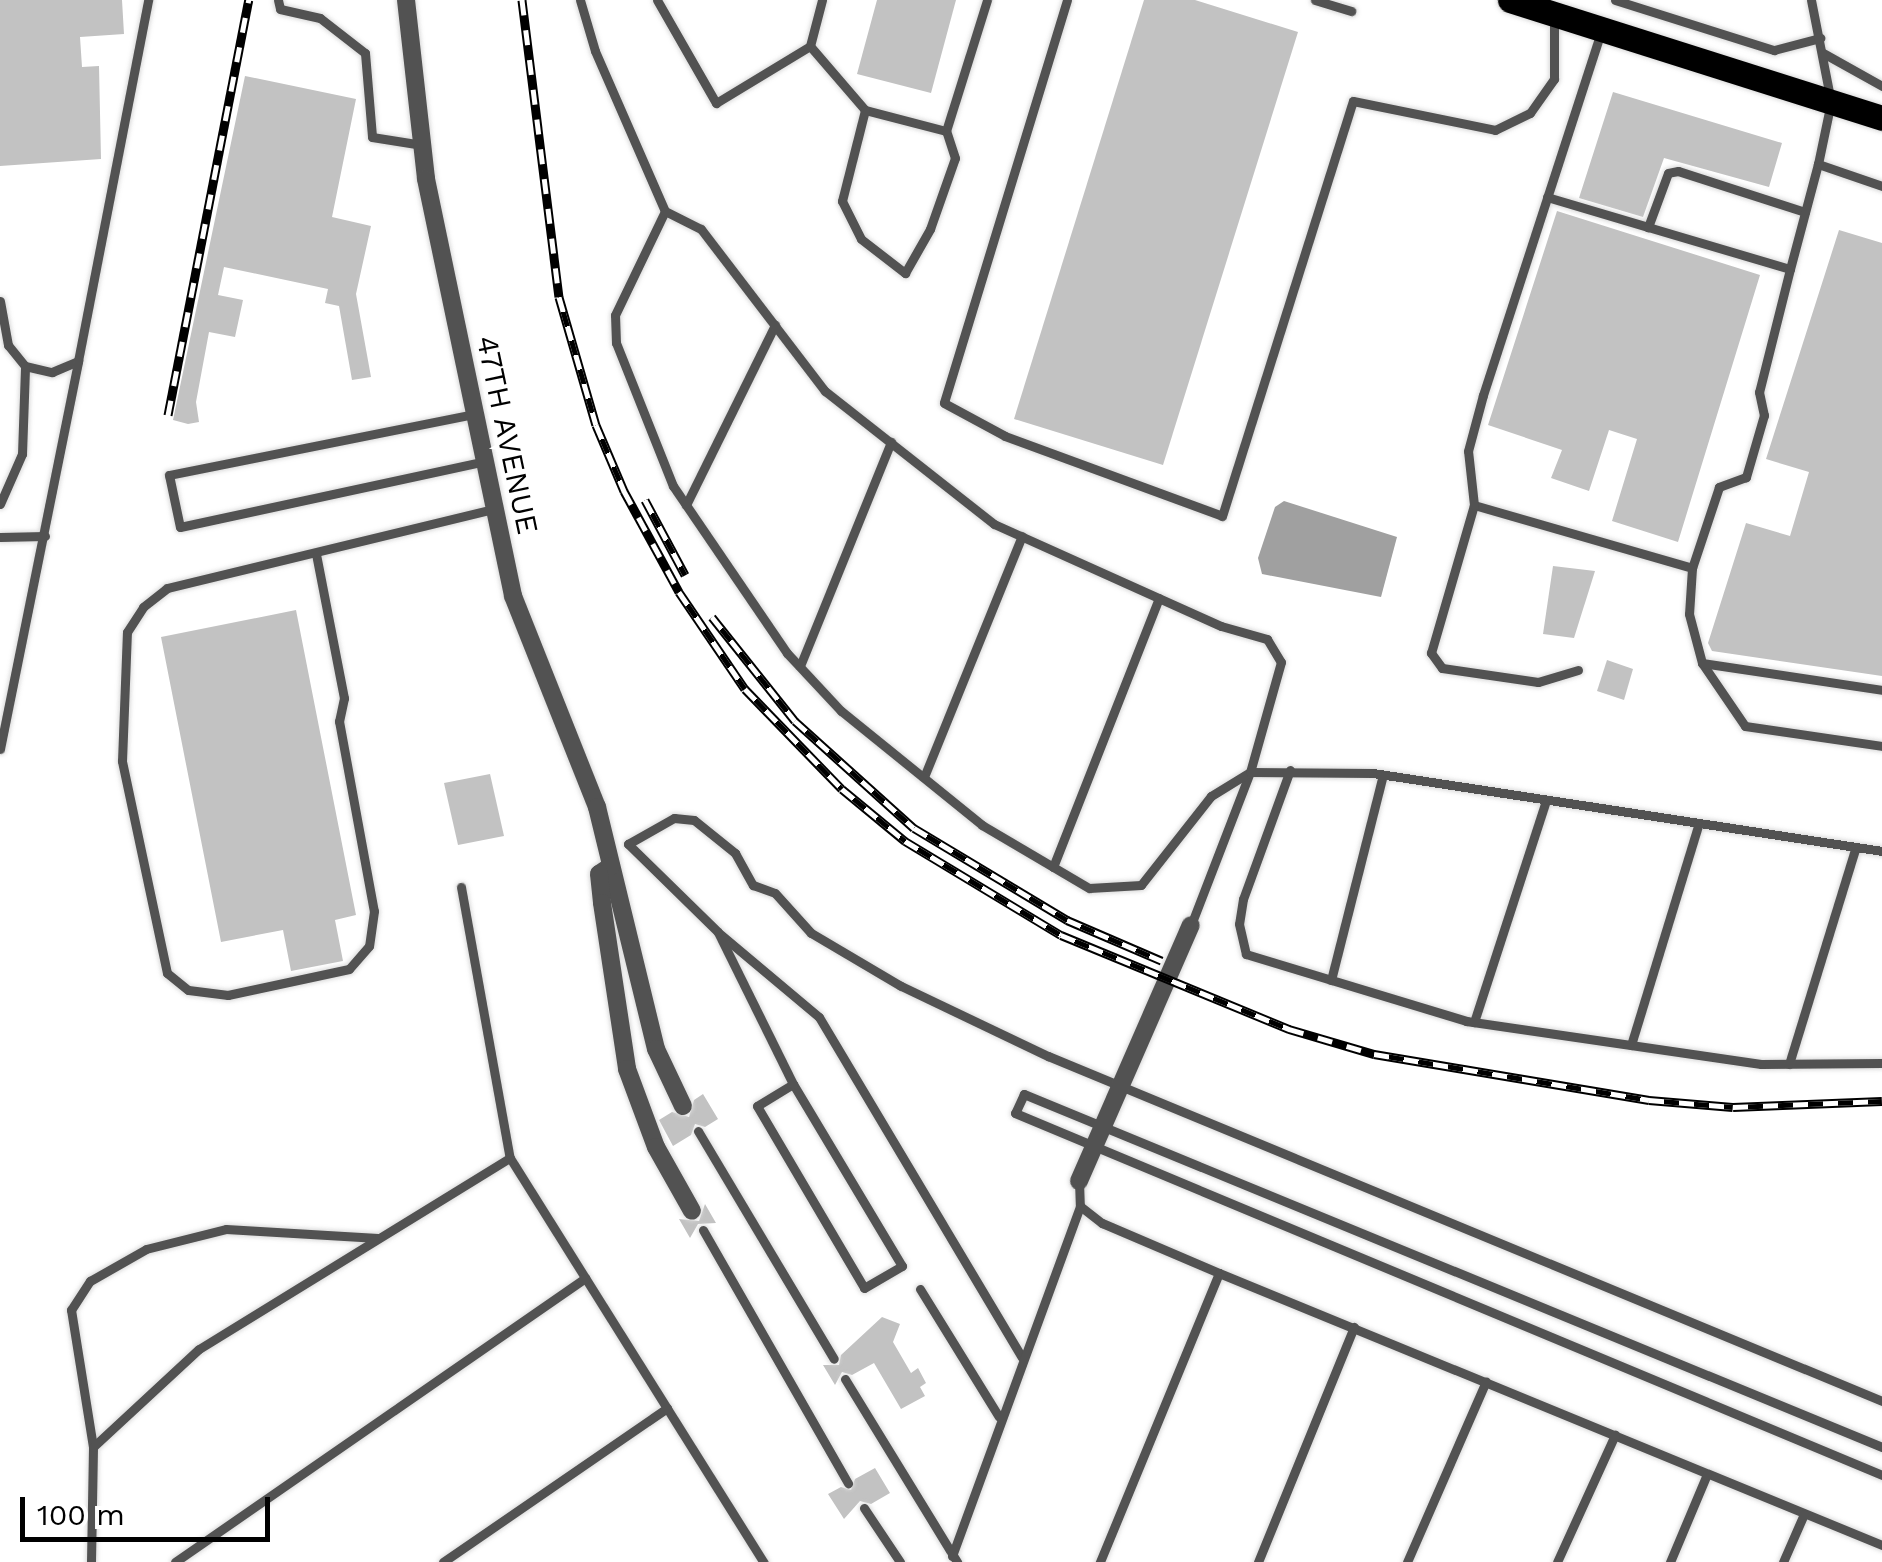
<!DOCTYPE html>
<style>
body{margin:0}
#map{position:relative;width:1882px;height:1562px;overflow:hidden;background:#fff;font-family:"Work Sans",sans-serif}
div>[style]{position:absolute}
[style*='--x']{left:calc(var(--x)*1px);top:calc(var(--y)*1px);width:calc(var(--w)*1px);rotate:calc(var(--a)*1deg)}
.water>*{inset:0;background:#a0a0a0}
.building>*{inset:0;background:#c2c2c2}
.roads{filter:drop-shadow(0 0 2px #dbdbdb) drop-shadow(0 0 2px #dbdbdb)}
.lane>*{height:9px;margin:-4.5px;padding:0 4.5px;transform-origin:4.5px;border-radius:4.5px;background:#525252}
.street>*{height:18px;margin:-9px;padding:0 9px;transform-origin:9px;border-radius:9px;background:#525252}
.primary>*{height:25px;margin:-12.5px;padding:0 12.5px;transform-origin:12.5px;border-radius:12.5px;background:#000}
.rail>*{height:9px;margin-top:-4.5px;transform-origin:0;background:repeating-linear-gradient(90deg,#fff 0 15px,#000 0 30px);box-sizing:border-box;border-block:2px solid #000}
span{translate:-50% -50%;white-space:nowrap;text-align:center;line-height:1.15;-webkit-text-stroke:8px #fff;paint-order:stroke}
.street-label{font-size:30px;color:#000}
.scale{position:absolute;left:20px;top:1497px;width:250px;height:45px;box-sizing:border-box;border:5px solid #000;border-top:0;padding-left:12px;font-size:30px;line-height:35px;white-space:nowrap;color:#000;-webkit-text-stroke:8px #fff;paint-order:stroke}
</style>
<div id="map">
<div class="water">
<div style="clip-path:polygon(1284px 501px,1397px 537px,1381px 597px,1262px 574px,1258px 558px,1275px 507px)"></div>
</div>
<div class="building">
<div style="clip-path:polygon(0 0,122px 0,124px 34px,80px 37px,82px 67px,99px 66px,101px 159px,0 166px)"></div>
<div style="clip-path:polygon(877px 0,956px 0,931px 93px,857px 74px)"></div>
<div style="clip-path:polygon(1144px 0,1195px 0,1298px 32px,1163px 465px,1014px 419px)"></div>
<div style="clip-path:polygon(245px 76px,356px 99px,332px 217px,371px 226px,356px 294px,371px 377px,352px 380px,339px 306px,325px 303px,328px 289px,224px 267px,218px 295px,243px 300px,235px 337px,209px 332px,196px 402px,199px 422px,188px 424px,173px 420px)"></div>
<div style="clip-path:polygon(1613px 92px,1782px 143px,1769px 187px,1664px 158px,1643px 217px,1579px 198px)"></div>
<div style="clip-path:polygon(1557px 211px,1760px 275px,1678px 542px,1612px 521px,1637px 439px,1609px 430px,1589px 491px,1551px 478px,1562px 450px,1488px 425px)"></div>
<div style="clip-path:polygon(1839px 230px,1882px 243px,1882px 676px,1712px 651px,1708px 643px,1746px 523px,1790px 536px,1809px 472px,1766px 459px)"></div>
<div style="clip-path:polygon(1553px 566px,1595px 571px,1574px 638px,1543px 634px)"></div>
<div style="clip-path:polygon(296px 610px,356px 915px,335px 920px,343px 961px,291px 971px,283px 930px,221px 942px,161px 637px)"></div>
<div style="clip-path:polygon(1607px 660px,1633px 669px,1624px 700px,1597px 691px)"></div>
<div style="clip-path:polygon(490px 774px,504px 836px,458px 845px,444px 783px)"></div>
<div style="clip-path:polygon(703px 1094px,718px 1119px,705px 1127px,695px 1124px,691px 1135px,673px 1146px,659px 1120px,672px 1112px,689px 1117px,694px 1100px)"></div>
<div style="clip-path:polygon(705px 1204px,716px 1223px,698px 1224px,690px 1238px,679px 1219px,699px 1221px)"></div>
<div style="clip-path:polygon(882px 1317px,900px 1324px,893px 1342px,911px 1373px,918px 1368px,926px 1383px,920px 1387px,925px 1396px,901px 1409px,874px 1363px,852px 1375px,842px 1372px,835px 1385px,823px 1365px,839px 1365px,841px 1355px)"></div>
<div style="clip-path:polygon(875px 1468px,890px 1493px,871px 1504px,860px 1501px,844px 1519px,828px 1494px,841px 1487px,851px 1490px,855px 1479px)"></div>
</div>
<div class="roads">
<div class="lane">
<div style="--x:278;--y:0;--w:9;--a:77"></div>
<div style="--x:280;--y:9;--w:41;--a:12.7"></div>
<div style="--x:320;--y:18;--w:57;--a:37.9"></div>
<div style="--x:365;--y:53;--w:84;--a:85.2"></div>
<div style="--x:372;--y:137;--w:51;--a:9.1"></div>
<div style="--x:580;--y:0;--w:53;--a:73.6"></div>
<div style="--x:595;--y:51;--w:175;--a:66.4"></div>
<div style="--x:657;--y:0;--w:119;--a:60.2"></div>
<div style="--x:716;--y:103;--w:110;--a:-31.2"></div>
<div style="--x:810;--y:46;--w:48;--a:-75.4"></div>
<div style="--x:1067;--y:0;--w:421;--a:107"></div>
<div style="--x:944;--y:403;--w:69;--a:28.4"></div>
<div style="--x:1005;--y:436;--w:231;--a:20.2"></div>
<div style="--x:1222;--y:516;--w:435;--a:-72.5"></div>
<div style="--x:1353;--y:101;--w:145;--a:11.5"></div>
<div style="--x:1495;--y:130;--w:39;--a:-26"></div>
<div style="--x:1530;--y:113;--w:42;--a:-54.8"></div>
<div style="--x:1554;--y:79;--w:61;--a:-90"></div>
<div style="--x:1315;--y:0;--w:38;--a:17"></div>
<div style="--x:1615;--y:0;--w:167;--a:17.5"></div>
<div style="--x:1774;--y:50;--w:48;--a:-14.6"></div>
<div style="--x:810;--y:46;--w:84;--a:49.3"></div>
<div style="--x:1823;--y:53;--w:68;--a:29.2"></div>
<div style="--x:946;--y:131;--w:84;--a:-165.5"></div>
<div style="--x:865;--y:110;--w:94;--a:104.2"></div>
<div style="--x:842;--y:201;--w:42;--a:63.4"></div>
<div style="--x:861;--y:239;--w:56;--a:37.7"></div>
<div style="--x:905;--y:273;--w:51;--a:-60.4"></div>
<div style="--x:930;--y:229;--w:75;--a:-70.6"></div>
<div style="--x:955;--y:158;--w:28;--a:-108"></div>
<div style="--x:946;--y:131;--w:137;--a:-72.6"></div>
<div style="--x:1818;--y:164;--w:68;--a:19"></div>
<div style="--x:1547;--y:197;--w:105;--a:16.5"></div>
<div style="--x:1805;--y:212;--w:133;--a:-162.1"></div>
<div style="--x:1678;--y:171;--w:10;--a:169"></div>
<div style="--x:1668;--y:173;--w:58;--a:110.3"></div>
<div style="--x:1648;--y:227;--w:148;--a:16.5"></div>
<div style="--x:1790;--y:269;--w:109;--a:-75.1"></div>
<div style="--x:1818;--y:164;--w:63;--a:-78.2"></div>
<div style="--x:1831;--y:102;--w:104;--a:-101.1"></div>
<div style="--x:1790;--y:269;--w:127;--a:104.1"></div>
<div style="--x:1759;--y:392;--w:24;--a:78"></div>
<div style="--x:1764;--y:415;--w:65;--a:106.2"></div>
<div style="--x:1746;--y:477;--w:29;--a:160"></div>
<div style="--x:1719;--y:487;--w:85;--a:108.4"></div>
<div style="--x:1692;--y:568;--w:46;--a:93.7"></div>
<div style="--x:1689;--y:614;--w:51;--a:75.1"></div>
<div style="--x:1702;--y:663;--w:76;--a:55.7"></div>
<div style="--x:1745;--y:726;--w:138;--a:8.3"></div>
<div style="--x:0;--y:301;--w:45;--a:79.7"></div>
<div style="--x:8;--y:345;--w:27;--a:51"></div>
<div style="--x:25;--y:366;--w:28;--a:13"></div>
<div style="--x:52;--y:372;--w:28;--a:-23"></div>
<div style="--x:78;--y:361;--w:368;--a:-79"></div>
<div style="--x:474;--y:414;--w:311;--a:168.7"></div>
<div style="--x:169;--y:475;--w:53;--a:78.1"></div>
<div style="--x:180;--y:527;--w:311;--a:-12.2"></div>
<div style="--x:0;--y:504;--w:55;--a:-66.3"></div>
<div style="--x:22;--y:454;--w:88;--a:-88"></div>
<div style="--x:686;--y:505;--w:201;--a:-63.7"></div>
<div style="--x:1474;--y:505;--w:227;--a:16.1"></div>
<div style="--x:0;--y:537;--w:45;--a:-1.3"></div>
<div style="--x:316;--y:554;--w:147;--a:79"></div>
<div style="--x:344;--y:698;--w:24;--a:102"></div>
<div style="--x:339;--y:721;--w:193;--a:79.6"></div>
<div style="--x:374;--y:911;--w:35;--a:98"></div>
<div style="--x:369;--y:946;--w:30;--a:131"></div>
<div style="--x:349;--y:969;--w:124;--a:167.9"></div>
<div style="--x:228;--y:995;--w:40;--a:-172.9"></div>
<div style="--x:188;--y:990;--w:27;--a:-141"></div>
<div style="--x:167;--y:973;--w:217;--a:-102"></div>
<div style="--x:122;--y:761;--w:129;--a:-87.8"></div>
<div style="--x:127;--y:632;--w:30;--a:-57"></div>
<div style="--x:143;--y:607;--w:31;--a:-38"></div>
<div style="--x:167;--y:588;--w:336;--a:-13.6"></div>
<div style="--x:1702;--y:663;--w:182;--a:8.5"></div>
<div style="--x:800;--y:666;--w:242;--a:-67.9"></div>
<div style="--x:1578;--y:670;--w:42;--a:163.3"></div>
<div style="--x:1538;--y:682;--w:97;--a:-171.7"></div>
<div style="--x:1442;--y:668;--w:19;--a:-126"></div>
<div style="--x:1431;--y:653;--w:154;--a:-73.8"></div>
<div style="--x:1474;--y:505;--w:54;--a:-96.3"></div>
<div style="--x:1468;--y:451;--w:58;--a:-75"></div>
<div style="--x:1483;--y:395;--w:382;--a:-72"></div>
<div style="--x:0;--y:749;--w:396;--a:-78.6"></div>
<div style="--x:1290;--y:770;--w:137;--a:110"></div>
<div style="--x:1243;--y:899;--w:25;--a:99"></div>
<div style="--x:1239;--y:924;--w:31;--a:77"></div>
<div style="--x:1246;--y:954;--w:230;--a:16.9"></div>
<div style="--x:1466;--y:1021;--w:298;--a:8.3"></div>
<div style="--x:1761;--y:1064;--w:121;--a:-0.5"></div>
<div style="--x:924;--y:777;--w:260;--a:-67.9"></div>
<div style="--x:1053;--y:867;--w:289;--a:-68.5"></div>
<div style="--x:461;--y:887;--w:275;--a:79.8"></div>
<div style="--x:510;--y:1158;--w:477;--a:57.9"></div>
<div style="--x:1191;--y:925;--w:164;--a:-68.9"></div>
<div style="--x:1250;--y:772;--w:46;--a:148.4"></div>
<div style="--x:1211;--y:796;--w:113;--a:128.2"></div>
<div style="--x:1141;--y:885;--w:52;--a:176.7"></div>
<div style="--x:1089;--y:888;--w:124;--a:-149.5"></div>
<div style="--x:982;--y:825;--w:181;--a:-141"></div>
<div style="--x:841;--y:711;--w:79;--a:-133"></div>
<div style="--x:787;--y:653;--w:202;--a:-124.3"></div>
<div style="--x:673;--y:486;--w:154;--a:-111.7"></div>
<div style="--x:616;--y:343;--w:28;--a:-92"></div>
<div style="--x:615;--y:315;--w:115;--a:-64.3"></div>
<div style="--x:665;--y:211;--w:40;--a:26.6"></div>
<div style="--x:701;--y:229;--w:204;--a:52.6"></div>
<div style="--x:825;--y:391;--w:215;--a:38.2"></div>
<div style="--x:994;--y:524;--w:249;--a:24.2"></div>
<div style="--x:1221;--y:626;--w:48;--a:15.8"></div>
<div style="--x:1267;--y:639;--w:27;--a:59"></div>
<div style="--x:1281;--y:662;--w:114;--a:105.7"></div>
<div style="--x:1250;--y:772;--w:123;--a:0.5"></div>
<div style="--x:1373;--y:773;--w:515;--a:8.71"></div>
<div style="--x:720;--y:934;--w:129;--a:40"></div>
<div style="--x:819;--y:1017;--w:396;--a:59.2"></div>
<div style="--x:1331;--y:980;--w:211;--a:-75.8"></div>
<div style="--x:1474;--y:1022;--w:232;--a:-72"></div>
<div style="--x:1631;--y:1045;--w:229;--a:-73"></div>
<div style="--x:1789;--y:1064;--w:225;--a:-72.9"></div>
<div style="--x:793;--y:1084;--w:42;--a:148.6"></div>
<div style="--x:757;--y:1106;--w:211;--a:59.5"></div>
<div style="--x:864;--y:1288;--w:44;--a:-30.1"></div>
<div style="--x:902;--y:1266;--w:212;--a:-120.9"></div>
<div style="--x:793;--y:1084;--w:169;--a:-116.3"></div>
<div style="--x:718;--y:932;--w:126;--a:-135.6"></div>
<div style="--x:628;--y:844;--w:53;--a:-29.5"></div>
<div style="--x:674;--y:818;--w:20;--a:6"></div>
<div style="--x:694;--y:820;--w:53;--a:38.8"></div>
<div style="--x:735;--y:853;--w:37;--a:61"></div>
<div style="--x:753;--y:885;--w:23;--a:20"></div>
<div style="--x:775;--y:893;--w:54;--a:48"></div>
<div style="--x:811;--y:933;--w:104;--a:30.5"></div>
<div style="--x:901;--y:986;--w:163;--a:25.5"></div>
<div style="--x:1048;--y:1056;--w:903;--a:22.47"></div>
<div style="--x:698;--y:1131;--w:265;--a:59.2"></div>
<div style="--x:1079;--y:1181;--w:25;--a:88"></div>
<div style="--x:1080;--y:1206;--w:28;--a:38"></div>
<div style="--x:1102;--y:1223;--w:127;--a:23.1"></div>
<div style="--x:1219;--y:1273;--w:313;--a:112.4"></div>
<div style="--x:703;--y:1230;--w:292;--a:60.2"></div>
<div style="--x:1219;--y:1273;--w:717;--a:22.31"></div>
<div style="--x:920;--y:1289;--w:150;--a:58.3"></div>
<div style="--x:845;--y:1379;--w:215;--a:58.5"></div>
<div style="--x:93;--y:1447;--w:139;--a:-99.1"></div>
<div style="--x:71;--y:1310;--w:35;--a:-57"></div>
<div style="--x:90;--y:1281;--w:64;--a:-29.7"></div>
<div style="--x:146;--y:1249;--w:82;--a:-14"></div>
<div style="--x:226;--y:1229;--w:152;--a:3.4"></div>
<div style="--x:1882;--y:1447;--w:928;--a:-157.64"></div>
<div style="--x:1024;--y:1094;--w:21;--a:115"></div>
<div style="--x:1015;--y:1113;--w:940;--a:22.66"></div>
<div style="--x:864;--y:1508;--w:65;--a:56.3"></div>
<div style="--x:952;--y:1556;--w:373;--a:-69.9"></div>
<div style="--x:91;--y:1562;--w:115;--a:-89"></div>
<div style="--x:93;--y:1447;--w:144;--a:-42.8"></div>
<div style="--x:199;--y:1349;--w:365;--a:-31.6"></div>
<div style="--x:175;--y:1562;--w:499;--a:-34.7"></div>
<div style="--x:443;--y:1562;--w:272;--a:-34.5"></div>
<div style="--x:1258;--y:1562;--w:254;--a:-67.8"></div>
<div style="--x:1407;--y:1562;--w:197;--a:-66.4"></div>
<div style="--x:1557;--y:1562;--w:140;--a:-65.5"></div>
<div style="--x:1670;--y:1562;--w:95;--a:-67.2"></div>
<div style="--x:1783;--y:1562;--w:52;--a:-66.4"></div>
</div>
<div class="street">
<div style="--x:406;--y:0;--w:180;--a:83.6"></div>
<div style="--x:426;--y:179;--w:426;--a:78.2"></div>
<div style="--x:513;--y:596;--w:227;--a:68.3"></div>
<div style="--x:597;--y:807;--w:249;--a:76.3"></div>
<div style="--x:656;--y:1049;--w:63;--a:64.7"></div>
<div style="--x:611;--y:866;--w:14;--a:146"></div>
<div style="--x:599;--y:874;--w:29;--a:84"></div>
<div style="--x:602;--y:903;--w:168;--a:81.4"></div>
<div style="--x:627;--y:1069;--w:83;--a:69.6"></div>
<div style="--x:656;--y:1147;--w:73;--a:60.6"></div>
<div style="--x:1079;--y:1181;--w:279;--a:-66.4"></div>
</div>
<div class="primary">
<div style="--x:1510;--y:0;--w:390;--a:17.6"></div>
</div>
</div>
<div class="rail">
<div style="--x:522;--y:0;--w:299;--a:82.9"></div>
<div style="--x:559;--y:297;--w:133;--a:73.9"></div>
<div style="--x:596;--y:425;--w:72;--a:67"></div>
<div style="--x:624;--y:491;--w:115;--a:61.4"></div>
<div style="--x:679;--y:592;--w:117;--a:55.8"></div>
<div style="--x:745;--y:689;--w:139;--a:45.9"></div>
<div style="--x:842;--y:789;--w:82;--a:39.5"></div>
<div style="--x:905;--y:841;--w:182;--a:31.1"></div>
<div style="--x:1061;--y:935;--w:247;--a:22.4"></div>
<div style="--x:1289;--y:1029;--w:89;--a:16.4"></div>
<div style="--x:1374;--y:1054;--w:279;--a:9.5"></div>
<div style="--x:1649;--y:1100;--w:84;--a:4.8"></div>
<div style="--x:1733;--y:1107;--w:149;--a:-2.3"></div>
<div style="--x:168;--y:415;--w:423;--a:-79"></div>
<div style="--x:645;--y:500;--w:85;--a:61.9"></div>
<div style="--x:712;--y:617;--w:133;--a:51.4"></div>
<div style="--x:795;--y:721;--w:160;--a:42"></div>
<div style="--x:914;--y:828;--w:179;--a:31"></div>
<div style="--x:1067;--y:920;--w:103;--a:23.3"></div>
</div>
<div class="street-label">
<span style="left:507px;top:435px;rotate:78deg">47TH AVENUE</span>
</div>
<div class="scale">100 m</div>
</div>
